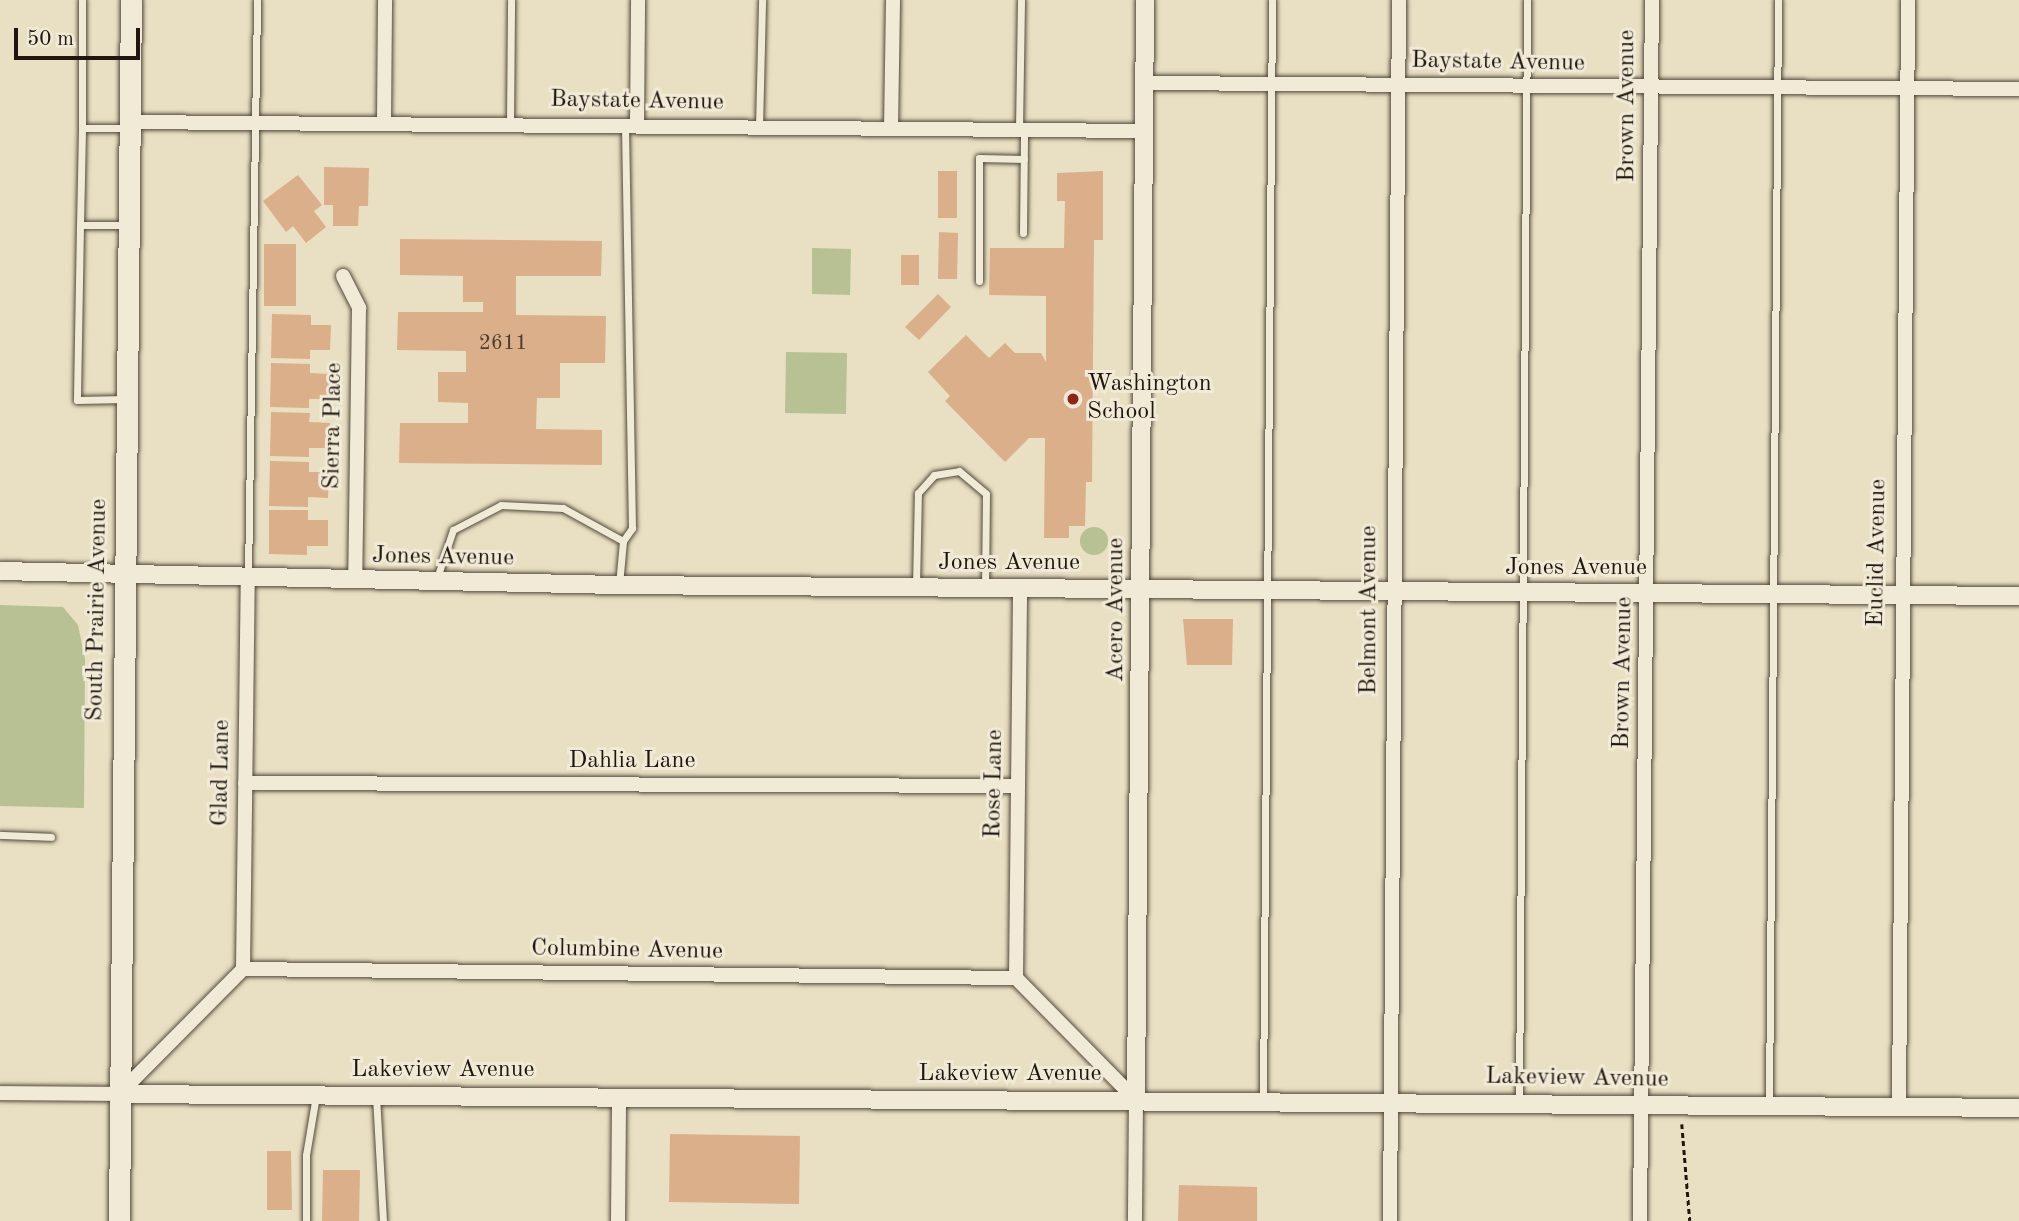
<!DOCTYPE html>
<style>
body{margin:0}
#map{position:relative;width:2019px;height:1221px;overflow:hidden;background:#e9dfc2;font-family:"Old Standard TT",serif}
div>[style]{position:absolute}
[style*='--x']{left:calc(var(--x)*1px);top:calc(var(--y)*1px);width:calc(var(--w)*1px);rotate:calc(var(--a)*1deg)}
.green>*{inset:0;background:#b8c193}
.round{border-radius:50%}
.building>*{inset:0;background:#dbaf8a}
.path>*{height:2.5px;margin-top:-1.25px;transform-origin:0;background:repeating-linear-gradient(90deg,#20160f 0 5px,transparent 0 8.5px)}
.roads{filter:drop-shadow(0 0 2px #52483c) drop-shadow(0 0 2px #52483c)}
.service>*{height:7px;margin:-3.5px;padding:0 3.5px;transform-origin:3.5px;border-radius:3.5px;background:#f1ead7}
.minor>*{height:14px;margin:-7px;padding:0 7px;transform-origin:7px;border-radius:7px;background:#f1ead7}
.tertiary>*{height:18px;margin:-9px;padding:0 9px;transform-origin:9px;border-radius:9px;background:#f1ead7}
.secondary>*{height:21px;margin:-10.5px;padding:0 10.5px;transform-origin:10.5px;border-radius:10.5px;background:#f1ead7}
.dots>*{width:19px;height:19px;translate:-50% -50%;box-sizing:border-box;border:4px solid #f1ead7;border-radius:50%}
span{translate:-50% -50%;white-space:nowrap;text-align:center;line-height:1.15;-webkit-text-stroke:6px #f1ead7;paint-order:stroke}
.number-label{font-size:21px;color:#4f3c2e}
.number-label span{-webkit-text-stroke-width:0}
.street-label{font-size:24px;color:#20160f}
.poi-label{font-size:24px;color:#20160f}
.left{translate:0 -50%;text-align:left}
.scale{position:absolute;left:14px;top:28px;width:126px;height:32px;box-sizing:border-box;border:4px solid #20160f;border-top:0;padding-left:9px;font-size:21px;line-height:24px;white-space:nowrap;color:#20160f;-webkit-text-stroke:5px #f1ead7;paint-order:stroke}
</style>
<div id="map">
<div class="green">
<div style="clip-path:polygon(812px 248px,851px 249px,850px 295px,812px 294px)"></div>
<div style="clip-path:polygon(786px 352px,847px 353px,846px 414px,785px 413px)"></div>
<div class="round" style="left:1080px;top:527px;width:28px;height:28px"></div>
<div style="clip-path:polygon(0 605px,63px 607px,78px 625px,85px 659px,84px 808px,0 806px)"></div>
</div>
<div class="building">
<div style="clip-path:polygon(324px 167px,369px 168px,368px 206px,359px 206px,358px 226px,333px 226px,333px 205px,324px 205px)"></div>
<div style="clip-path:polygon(938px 171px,957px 171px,957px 218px,938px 218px)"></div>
<div style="clip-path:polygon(1103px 171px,1103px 240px,1094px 240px,1092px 482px,1086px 482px,1085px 526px,1069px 526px,1069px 538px,1044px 538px,1045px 438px,1029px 438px,1005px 462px,945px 401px,950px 396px,928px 372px,966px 335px,989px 358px,1005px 343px,1015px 353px,1041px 353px,1046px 362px,1046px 296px,989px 295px,990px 248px,1064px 248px,1065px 201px,1057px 201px,1057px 173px)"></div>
<div style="clip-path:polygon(298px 175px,322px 205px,314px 211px,326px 227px,306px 243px,293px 226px,286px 232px,263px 201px)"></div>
<div style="clip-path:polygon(939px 232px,958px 233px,957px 279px,938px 279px)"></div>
<div style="clip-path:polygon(400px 239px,602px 241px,601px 276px,516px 276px,516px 315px,606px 316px,605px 363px,560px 363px,560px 398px,537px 398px,536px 429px,602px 430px,602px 465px,399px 463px,400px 423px,468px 423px,468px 403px,438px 402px,438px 372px,466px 372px,466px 351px,397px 350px,398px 312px,483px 312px,483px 302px,463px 302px,463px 276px,400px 275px)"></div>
<div style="clip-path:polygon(264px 244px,296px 244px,296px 306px,264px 306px)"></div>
<div style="clip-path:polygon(901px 255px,919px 255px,919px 285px,901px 285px)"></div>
<div style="clip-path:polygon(938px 294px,951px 307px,919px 340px,905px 327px)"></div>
<div style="clip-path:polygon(272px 314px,311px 315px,311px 325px,331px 325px,330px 350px,310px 350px,310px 359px,271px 358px)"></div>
<div style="clip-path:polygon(271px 363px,310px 364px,310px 373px,330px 374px,330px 399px,309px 399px,309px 408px,270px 407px)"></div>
<div style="clip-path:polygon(271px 412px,310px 413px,309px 422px,330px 423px,329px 448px,309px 448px,309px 457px,270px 456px)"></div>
<div style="clip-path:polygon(270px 461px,309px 462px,309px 472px,329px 472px,328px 498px,308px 497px,308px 507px,269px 506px)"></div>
<div style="clip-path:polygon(269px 510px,308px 510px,308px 520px,328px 520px,328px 546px,307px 546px,307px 555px,269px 554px)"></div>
<div style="clip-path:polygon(1183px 619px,1233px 619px,1232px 665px,1187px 665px)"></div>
<div style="clip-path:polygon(670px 1134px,800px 1136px,799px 1204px,669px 1202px)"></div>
<div style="clip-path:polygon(267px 1151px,291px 1151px,292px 1210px,267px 1210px)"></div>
<div style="clip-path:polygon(323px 1170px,360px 1170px,359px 1221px,322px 1221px)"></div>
<div style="clip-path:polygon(1179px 1185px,1257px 1187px,1257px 1221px,1178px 1221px)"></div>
</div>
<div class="path">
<div style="--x:1682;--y:1124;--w:97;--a:85.3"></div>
</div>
<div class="roads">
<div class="service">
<div style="--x:82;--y:0;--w:128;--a:90"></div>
<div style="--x:82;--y:128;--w:46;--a:0"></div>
<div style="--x:510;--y:123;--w:123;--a:-89.5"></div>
<div style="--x:759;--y:127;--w:127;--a:-88.6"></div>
<div style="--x:1019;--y:129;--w:129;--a:-89.1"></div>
<div style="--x:80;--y:225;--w:97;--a:-88.8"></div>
<div style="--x:125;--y:225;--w:45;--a:180"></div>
<div style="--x:80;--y:225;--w:175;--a:91"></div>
<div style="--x:77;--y:400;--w:49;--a:-1.2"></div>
<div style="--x:1023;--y:233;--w:103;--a:-89.4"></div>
<div style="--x:979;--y:281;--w:123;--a:-90"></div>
<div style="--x:979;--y:158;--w:45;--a:1.3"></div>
<div style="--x:248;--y:576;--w:576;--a:-89.1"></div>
<div style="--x:436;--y:581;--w:54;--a:-71.6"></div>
<div style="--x:453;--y:530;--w:54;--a:-27.5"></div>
<div style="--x:501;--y:505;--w:62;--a:2.8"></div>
<div style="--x:563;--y:508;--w:68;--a:28.8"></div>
<div style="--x:619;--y:585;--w:44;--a:-84.8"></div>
<div style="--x:623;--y:541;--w:16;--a:-55"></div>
<div style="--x:632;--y:528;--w:403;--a:-91"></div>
<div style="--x:916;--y:586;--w:93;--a:-88.8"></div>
<div style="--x:918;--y:493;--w:24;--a:-48"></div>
<div style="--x:934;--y:475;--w:25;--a:-9"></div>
<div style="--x:959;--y:471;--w:35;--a:40"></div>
<div style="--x:986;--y:494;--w:94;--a:90.6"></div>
<div style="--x:0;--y:835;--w:51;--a:2.2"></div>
<div style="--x:376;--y:1096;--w:125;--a:86.8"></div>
<div style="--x:1263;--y:1101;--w:1101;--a:-89.53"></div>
<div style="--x:1519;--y:1102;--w:1102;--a:-89.58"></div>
<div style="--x:1769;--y:1105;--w:1105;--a:-89.53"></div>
<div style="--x:306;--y:1221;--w:66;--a:-90"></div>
<div style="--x:306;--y:1155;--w:61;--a:-80.5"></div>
</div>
<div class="minor">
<div style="--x:1144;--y:83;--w:875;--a:0.39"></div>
<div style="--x:384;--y:121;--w:121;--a:-89.5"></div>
<div style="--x:130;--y:122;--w:1013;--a:0.51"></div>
<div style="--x:637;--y:124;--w:124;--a:-89.5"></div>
<div style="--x:891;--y:129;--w:129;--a:-89.1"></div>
<div style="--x:343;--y:276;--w:36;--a:63"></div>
<div style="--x:359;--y:308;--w:272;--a:90.8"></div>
<div style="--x:245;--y:783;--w:773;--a:0.22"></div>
<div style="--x:243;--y:969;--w:391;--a:-89.3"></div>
<div style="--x:1016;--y:978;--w:389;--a:-89.4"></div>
<div style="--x:0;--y:1093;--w:119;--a:0.5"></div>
<div style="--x:119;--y:1094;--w:176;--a:-45.2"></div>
<div style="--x:243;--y:969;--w:773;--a:0.67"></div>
<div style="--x:1016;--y:978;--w:171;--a:45.5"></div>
<div style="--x:1136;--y:1100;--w:121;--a:90.5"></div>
<div style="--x:1899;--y:1108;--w:1108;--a:-89.53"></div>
<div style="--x:618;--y:1221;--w:125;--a:-89.5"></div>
<div style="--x:1390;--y:1221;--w:1221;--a:-89.58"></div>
<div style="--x:1640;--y:1221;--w:1221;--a:-89.44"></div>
</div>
<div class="tertiary">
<div style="--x:0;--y:571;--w:619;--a:1.3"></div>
<div style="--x:619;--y:585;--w:1400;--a:0.45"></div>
<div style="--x:119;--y:1094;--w:1900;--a:0.42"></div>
<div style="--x:1136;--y:1100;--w:1100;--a:-89.53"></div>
</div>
<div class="secondary">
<div style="--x:119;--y:1221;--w:1221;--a:-89.44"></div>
</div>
</div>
<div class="dots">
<div style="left:1073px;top:399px;background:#8f2418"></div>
</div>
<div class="number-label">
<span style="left:503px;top:344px">2611</span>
</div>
<div class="street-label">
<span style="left:1498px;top:63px;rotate:1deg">Baystate Avenue</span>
<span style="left:637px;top:102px;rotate:1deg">Baystate Avenue</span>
<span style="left:1628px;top:106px;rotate:-90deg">Brown Avenue</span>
<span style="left:334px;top:426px;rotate:-89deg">Sierra Place</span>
<span style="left:1878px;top:553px;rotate:-89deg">Euclid Avenue</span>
<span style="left:443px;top:558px;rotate:1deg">Jones Avenue</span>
<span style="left:1009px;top:564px">Jones Avenue</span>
<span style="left:1576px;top:569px">Jones Avenue</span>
<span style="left:98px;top:610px;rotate:-89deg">South Prairie Avenue</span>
<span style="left:1117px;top:610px;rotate:-90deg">Acero Avenue</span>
<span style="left:1370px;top:610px;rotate:-90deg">Belmont Avenue</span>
<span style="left:1624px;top:673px;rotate:-89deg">Brown Avenue</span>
<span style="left:632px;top:762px">Dahlia Lane</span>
<span style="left:222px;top:773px;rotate:-89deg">Glad Lane</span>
<span style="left:995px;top:784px;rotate:-89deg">Rose Lane</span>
<span style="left:627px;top:951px;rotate:1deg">Columbine Avenue</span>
<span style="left:443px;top:1071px">Lakeview Avenue</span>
<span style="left:1010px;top:1075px">Lakeview Avenue</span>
<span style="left:1577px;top:1079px;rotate:1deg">Lakeview Avenue</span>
</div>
<div class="poi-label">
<span class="left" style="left:1087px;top:399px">Washington<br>School</span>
</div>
<div class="scale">50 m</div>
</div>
